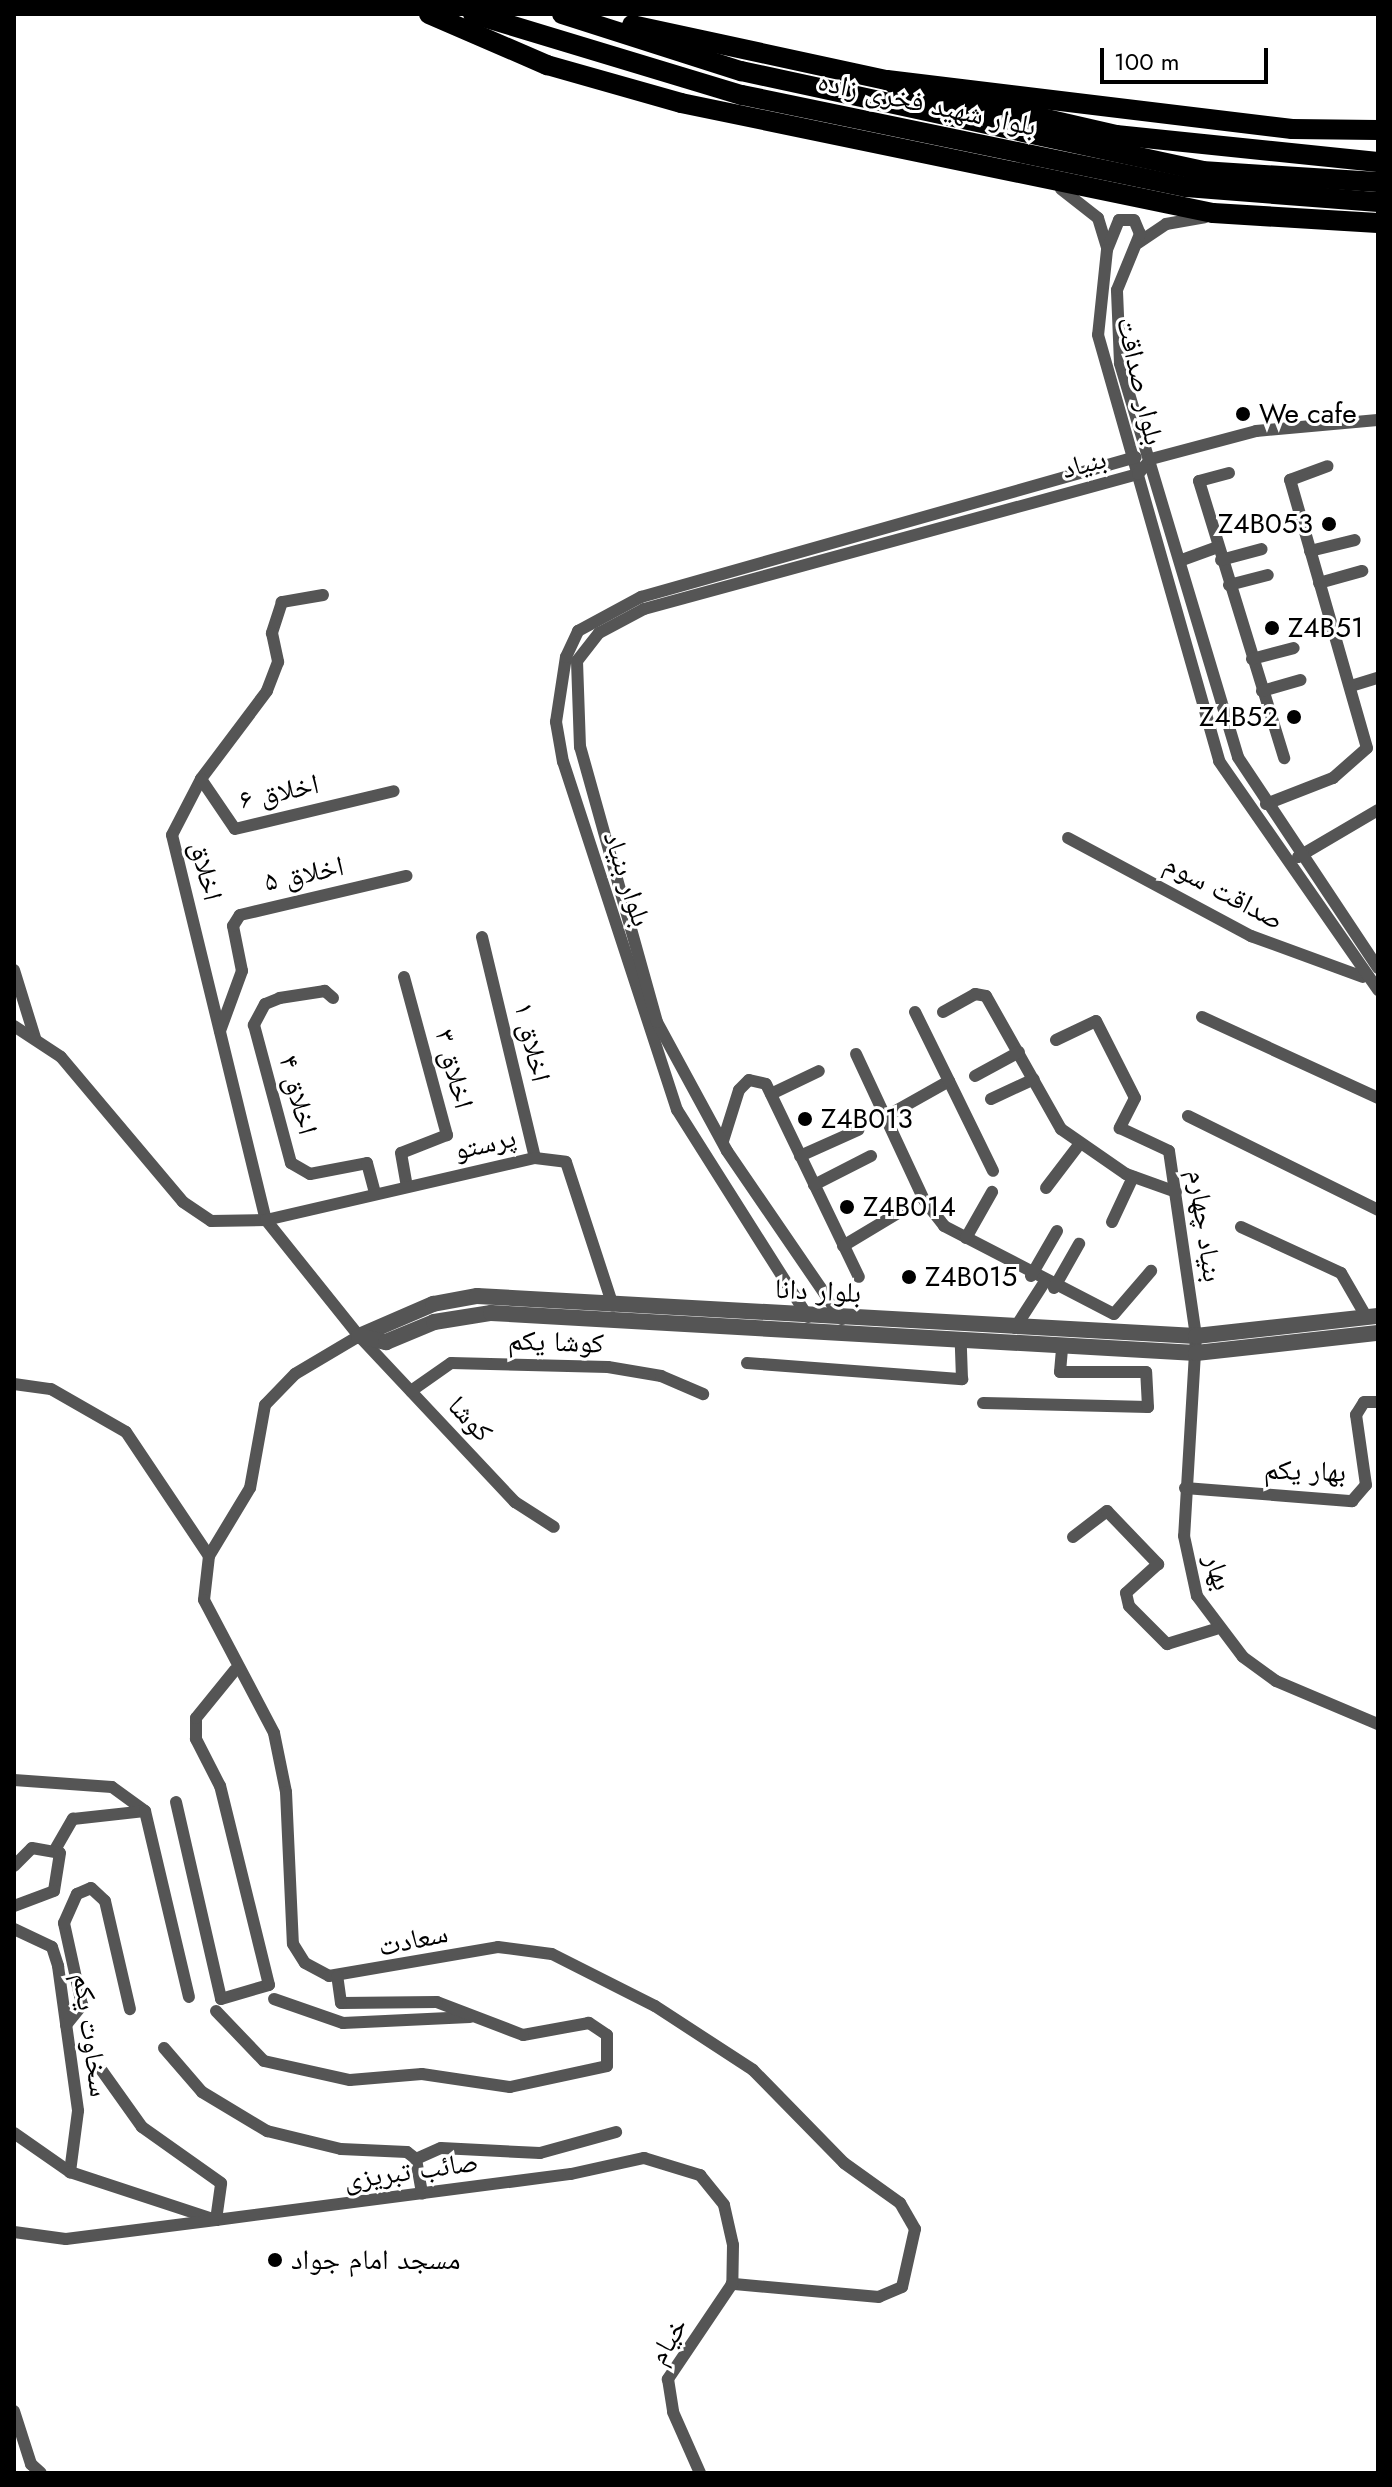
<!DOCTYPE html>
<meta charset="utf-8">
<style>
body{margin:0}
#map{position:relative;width:1392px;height:2487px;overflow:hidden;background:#fff;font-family:Jost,"Noto Naskh Arabic",sans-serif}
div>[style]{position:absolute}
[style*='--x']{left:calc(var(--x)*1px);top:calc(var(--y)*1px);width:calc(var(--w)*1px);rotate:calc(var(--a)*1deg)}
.minor>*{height:12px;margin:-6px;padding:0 6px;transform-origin:6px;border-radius:6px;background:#555}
.tertiary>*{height:16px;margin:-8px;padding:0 8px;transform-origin:8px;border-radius:8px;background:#555}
.primary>*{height:20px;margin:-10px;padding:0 10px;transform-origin:10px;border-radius:10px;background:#000}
.dots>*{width:22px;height:22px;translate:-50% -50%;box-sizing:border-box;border:4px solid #fff;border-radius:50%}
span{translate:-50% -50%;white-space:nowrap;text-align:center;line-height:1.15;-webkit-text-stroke:6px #fff;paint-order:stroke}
.street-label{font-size:28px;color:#000}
.poi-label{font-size:28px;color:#000}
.left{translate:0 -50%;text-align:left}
.right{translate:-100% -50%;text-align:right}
.frame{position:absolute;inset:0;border:16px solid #000;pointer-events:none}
.scale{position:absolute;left:1100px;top:48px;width:168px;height:36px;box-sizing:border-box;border:4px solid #000;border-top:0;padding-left:10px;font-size:24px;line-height:28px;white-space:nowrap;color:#000;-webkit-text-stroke:6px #fff;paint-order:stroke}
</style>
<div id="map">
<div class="minor">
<div style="--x:1061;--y:189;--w:47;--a:38.1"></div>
<div style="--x:1098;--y:218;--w:30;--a:73"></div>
<div style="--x:1138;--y:243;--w:34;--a:-34"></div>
<div style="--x:1166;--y:224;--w:39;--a:-10"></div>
<div style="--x:1229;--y:473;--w:31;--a:165"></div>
<div style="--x:1199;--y:481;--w:290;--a:72.9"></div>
<div style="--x:1310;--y:551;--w:46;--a:-13.7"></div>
<div style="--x:1182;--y:560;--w:38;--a:-20"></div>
<div style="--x:1221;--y:560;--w:42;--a:-15"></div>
<div style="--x:1319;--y:583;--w:45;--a:-15.6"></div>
<div style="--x:1229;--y:585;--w:40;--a:-14.4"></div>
<div style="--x:323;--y:595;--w:42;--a:170.3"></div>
<div style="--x:282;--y:602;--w:33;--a:108"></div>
<div style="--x:272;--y:633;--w:30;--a:78"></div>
<div style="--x:278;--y:662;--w:31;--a:111"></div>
<div style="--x:267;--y:691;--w:110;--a:126.9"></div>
<div style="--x:201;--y:779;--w:63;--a:117.4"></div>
<div style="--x:172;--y:835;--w:396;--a:76.3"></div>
<div style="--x:266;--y:1220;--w:149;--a:51.3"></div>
<div style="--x:359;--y:1336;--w:228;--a:46.8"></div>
<div style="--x:515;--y:1502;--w:46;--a:32.7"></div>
<div style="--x:1252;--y:659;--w:43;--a:-14.7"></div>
<div style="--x:1351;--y:686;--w:28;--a:-17"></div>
<div style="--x:1262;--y:691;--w:40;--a:-16"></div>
<div style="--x:201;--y:779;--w:60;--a:55.8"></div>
<div style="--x:235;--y:829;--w:163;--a:-13.4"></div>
<div style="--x:1266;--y:804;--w:72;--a:-21.2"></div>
<div style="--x:1333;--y:778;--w:45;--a:-41.4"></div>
<div style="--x:1367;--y:748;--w:279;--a:-106"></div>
<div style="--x:1290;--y:480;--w:40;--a:-20.2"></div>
<div style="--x:1068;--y:838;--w:208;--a:28.2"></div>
<div style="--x:1251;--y:936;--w:119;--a:20.1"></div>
<div style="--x:1298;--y:857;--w:93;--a:-30.4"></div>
<div style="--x:482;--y:937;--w:227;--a:76.5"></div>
<div style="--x:1378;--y:968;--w:253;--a:-123.6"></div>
<div style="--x:1238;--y:757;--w:411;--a:-106.7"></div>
<div style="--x:1120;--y:363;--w:73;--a:-92.4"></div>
<div style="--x:1117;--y:290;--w:61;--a:-67.7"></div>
<div style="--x:1140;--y:234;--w:15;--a:-113"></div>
<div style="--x:1134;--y:220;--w:15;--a:180"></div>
<div style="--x:1119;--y:220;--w:32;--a:112"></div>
<div style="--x:1107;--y:250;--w:85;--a:96"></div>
<div style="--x:1098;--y:335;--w:443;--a:74.1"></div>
<div style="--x:1219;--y:761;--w:279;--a:55.2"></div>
<div style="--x:14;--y:970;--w:71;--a:72.8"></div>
<div style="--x:404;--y:977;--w:164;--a:74.8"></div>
<div style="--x:447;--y:1135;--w:49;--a:158.6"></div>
<div style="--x:401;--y:1153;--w:34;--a:80"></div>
<div style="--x:333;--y:998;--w:11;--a:-139"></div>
<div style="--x:325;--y:991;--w:46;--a:171.2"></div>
<div style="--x:280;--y:998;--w:16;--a:158"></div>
<div style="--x:265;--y:1004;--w:24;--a:118"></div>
<div style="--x:254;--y:1025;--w:143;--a:75"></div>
<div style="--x:291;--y:1163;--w:22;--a:30"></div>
<div style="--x:310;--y:1174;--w:58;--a:-10.9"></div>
<div style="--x:367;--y:1163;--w:31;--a:75"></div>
<div style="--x:943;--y:1012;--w:37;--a:-29"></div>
<div style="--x:975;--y:994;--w:11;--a:10"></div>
<div style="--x:986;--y:996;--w:153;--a:60.6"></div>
<div style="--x:1061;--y:1129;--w:79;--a:34.7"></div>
<div style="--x:1126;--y:1174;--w:53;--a:19.8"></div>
<div style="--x:1202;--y:1017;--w:194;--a:24.7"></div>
<div style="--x:14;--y:1026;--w:56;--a:33.4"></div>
<div style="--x:61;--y:1057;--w:189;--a:49.9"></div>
<div style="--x:183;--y:1202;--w:34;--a:34"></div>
<div style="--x:211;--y:1221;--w:55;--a:-1"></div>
<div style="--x:266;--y:1220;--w:276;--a:-13"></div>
<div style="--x:535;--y:1158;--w:31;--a:7"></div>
<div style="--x:566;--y:1162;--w:151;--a:71.9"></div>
<div style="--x:220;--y:1031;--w:64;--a:-69.9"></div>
<div style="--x:242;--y:971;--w:46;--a:-101.3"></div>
<div style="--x:233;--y:926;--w:13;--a:-58"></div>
<div style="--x:240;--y:915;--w:171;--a:-13.2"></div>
<div style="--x:1056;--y:1040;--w:44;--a:-25.4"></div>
<div style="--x:1096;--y:1021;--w:86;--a:63.1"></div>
<div style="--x:1135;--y:1098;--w:34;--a:117"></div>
<div style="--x:1120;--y:1128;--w:54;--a:25.1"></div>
<div style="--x:1169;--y:1151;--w:187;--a:81.7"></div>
<div style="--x:1196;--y:1336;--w:200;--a:93.4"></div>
<div style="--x:1184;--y:1536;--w:61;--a:77.8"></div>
<div style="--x:1197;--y:1596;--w:76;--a:53"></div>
<div style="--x:1243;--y:1657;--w:41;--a:36"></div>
<div style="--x:1276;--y:1681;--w:111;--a:22.9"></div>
<div style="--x:856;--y:1054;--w:161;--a:65"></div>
<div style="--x:924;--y:1200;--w:33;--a:52"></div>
<div style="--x:944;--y:1226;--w:191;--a:27.4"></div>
<div style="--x:1114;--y:1314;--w:57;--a:-49.3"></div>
<div style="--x:975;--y:1076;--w:50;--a:-28.6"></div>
<div style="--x:949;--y:1081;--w:100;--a:63.9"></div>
<div style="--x:771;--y:1094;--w:53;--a:-25.6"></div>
<div style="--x:991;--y:1099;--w:47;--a:-24.9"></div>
<div style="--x:1188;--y:1116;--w:212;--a:26.3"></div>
<div style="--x:885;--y:1117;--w:73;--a:-29.4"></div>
<div style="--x:949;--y:1081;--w:77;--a:-116.2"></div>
<div style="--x:723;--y:1141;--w:53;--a:-72.6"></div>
<div style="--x:739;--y:1090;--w:14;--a:-45"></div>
<div style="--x:749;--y:1080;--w:17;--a:13"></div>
<div style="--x:766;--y:1084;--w:214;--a:64.3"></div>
<div style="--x:800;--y:1156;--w:64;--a:-24.1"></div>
<div style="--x:814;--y:1185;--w:64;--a:-27"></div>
<div style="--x:1046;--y:1188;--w:53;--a:-52.7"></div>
<div style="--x:1112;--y:1222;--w:50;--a:-65"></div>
<div style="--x:1241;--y:1227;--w:110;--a:24.7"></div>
<div style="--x:1341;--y:1273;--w:52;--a:60"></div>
<div style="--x:966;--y:1238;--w:53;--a:-60.5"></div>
<div style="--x:843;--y:1246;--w:64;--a:-31"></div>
<div style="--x:1031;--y:1276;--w:52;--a:-60"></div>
<div style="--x:1054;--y:1288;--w:51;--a:-60.4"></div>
<div style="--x:808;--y:1317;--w:245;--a:-122.3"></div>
<div style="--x:677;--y:1110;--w:366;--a:-108.1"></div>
<div style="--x:563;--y:762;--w:41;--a:-99.9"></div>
<div style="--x:556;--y:722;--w:66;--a:-81.3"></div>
<div style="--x:566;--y:657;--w:29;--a:-65"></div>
<div style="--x:578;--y:631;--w:72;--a:-28.4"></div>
<div style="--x:641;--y:597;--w:514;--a:-15.79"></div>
<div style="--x:842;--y:1319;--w:204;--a:-124.4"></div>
<div style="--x:727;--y:1151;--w:147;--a:-118.5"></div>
<div style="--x:657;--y:1022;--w:286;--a:-105.6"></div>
<div style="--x:580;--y:747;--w:86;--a:-92"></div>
<div style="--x:577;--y:661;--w:36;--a:-52"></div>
<div style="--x:599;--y:633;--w:51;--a:-28.1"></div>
<div style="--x:644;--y:609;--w:512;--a:-15.28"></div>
<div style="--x:1138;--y:474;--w:20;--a:-49"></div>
<div style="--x:1151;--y:459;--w:109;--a:-14.9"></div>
<div style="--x:1256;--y:431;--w:122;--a:-5.2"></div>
<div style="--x:1015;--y:1328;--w:54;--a:-57.2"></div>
<div style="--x:359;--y:1336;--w:74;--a:149.3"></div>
<div style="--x:295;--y:1374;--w:43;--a:134.1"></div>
<div style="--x:265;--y:1405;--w:84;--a:100.2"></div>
<div style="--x:250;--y:1488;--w:79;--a:121.1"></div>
<div style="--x:209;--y:1556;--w:44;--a:96.5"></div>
<div style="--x:204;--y:1600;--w:150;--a:62.2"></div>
<div style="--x:274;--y:1733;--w:60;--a:78.5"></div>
<div style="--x:286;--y:1792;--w:152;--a:87.4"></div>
<div style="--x:293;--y:1944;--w:22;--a:58"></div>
<div style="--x:305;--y:1963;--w:27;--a:28"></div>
<div style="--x:329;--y:1976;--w:171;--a:-9.7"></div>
<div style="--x:498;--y:1947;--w:54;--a:7.4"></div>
<div style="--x:552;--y:1954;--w:115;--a:26.8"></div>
<div style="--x:655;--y:2006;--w:117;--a:33.1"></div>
<div style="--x:753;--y:2070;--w:130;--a:45.6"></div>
<div style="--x:844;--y:2163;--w:69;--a:35.5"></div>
<div style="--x:900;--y:2203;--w:30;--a:60"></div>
<div style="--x:915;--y:2229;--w:59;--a:102.6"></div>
<div style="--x:902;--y:2287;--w:25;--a:157"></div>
<div style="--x:879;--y:2297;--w:148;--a:-174.9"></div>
<div style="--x:747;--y:1363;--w:216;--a:4.3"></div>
<div style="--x:962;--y:1379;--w:35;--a:-92"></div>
<div style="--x:14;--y:1384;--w:37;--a:8"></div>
<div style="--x:51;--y:1389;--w:86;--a:29.8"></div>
<div style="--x:126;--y:1432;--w:149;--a:56.2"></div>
<div style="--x:411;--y:1391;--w:49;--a:-35"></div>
<div style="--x:451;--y:1363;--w:157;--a:1.5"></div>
<div style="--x:608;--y:1367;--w:54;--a:9.6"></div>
<div style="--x:661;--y:1376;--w:46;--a:23.2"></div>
<div style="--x:983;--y:1403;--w:165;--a:1.4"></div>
<div style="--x:1148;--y:1407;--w:35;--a:-93"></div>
<div style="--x:1146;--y:1372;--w:86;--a:180"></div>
<div style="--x:1060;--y:1372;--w:23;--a:-85"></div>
<div style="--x:1185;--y:1488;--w:168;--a:4.5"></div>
<div style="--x:1352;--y:1501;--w:21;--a:-49"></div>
<div style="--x:1366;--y:1485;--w:71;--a:-98.1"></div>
<div style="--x:1356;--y:1415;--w:15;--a:-58"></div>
<div style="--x:1364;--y:1402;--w:14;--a:0"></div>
<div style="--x:1073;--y:1537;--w:43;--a:-37.4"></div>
<div style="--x:1107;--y:1511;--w:74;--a:46.1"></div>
<div style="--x:1158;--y:1564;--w:43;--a:137.8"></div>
<div style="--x:1126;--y:1593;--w:13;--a:77"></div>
<div style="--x:1129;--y:1606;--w:54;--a:45"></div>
<div style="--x:1167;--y:1644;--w:51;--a:-17"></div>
<div style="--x:14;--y:1780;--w:98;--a:4.1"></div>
<div style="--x:112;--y:1787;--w:41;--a:36"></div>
<div style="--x:176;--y:1802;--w:202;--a:77.1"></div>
<div style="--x:221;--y:1999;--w:50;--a:-16.3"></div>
<div style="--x:269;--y:1985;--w:205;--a:-103.8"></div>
<div style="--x:220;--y:1786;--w:53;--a:-117.1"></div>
<div style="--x:196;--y:1739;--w:21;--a:-90"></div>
<div style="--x:196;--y:1718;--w:62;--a:-50.9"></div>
<div style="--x:56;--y:1848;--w:34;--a:-60"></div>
<div style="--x:73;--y:1819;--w:72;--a:-6.3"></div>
<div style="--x:145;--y:1811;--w:191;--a:76.7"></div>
<div style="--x:14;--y:1866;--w:25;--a:-45"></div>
<div style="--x:32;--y:1848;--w:28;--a:10"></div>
<div style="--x:60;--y:1853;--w:38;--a:99"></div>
<div style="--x:54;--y:1891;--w:43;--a:159.4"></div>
<div style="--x:14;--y:1929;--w:42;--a:25.3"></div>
<div style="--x:52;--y:1947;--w:20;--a:72"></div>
<div style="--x:58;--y:1966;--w:146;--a:82.1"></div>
<div style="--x:78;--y:2111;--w:62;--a:97.5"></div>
<div style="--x:274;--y:1999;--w:73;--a:19.2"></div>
<div style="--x:343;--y:2023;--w:127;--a:-2.7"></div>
<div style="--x:216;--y:2011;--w:69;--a:46.2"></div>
<div style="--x:264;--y:2061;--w:88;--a:12.5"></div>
<div style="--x:350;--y:2080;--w:72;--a:-4.8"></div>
<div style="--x:422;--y:2074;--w:89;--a:8.4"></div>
<div style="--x:510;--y:2087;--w:99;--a:-12.2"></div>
<div style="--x:607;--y:2066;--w:31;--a:-90"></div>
<div style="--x:607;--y:2035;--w:22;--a:-146"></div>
<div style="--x:589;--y:2023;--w:67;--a:169.7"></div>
<div style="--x:523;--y:2035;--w:92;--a:-159"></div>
<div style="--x:437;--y:2002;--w:96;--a:179.4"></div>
<div style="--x:341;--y:2003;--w:27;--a:-98"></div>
<div style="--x:66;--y:2025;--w:26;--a:-51"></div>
<div style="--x:82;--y:2005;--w:84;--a:-102.4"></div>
<div style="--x:64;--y:1923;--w:32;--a:-66"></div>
<div style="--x:77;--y:1894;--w:15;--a:-23"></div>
<div style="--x:91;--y:1888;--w:19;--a:43"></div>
<div style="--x:105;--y:1901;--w:111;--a:77"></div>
<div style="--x:164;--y:2048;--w:58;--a:49.2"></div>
<div style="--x:202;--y:2092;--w:76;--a:31"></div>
<div style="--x:267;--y:2131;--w:76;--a:13.7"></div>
<div style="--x:341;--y:2149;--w:66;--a:2.6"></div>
<div style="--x:407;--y:2152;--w:11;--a:38"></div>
<div style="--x:416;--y:2159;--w:35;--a:80"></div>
<div style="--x:14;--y:2133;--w:68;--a:34.9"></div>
<div style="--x:70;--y:2172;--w:154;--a:18.2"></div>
<div style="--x:216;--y:2220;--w:358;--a:-7.4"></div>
<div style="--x:571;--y:2174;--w:75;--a:-12.4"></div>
<div style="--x:644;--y:2158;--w:59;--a:16.9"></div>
<div style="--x:700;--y:2175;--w:38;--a:51"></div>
<div style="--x:724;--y:2205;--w:41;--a:77.3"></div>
<div style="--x:733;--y:2245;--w:39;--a:91"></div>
<div style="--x:732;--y:2284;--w:115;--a:124"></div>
<div style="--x:668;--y:2379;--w:33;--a:81"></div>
<div style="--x:673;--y:2412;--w:67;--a:66.1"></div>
<div style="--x:416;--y:2159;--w:27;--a:-24"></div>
<div style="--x:441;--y:2148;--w:99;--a:2.9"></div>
<div style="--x:540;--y:2153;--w:79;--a:-15.4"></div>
<div style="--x:14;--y:2232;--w:52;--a:7.7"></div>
<div style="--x:66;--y:2239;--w:151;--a:-7.2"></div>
<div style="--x:216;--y:2220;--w:37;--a:-82"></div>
<div style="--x:221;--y:2183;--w:97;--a:-144.7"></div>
<div style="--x:142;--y:2127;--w:69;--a:-125.5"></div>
<div style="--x:14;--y:2411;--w:56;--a:72.2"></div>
<div style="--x:31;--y:2464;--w:13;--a:42"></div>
</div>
<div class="tertiary">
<div style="--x:359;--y:1336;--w:81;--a:-23.4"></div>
<div style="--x:433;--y:1304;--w:45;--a:-10.3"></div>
<div style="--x:477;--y:1296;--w:720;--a:3.18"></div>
<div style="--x:1196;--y:1336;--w:183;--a:-6.3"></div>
<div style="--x:359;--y:1336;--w:28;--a:13"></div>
<div style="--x:386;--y:1342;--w:52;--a:-22.6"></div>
<div style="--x:434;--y:1322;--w:58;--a:-9"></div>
<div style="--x:491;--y:1313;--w:706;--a:3.25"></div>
<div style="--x:1196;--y:1353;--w:183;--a:-6.3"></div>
</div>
<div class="primary">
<div style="--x:429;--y:14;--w:129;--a:23.4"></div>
<div style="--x:547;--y:65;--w:139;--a:15.8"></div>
<div style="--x:681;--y:103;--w:543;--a:11.68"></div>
<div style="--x:1213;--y:213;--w:165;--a:3.5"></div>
<div style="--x:473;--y:14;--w:281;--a:16.8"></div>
<div style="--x:742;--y:95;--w:453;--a:11.7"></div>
<div style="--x:1186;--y:187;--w:193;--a:4.5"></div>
<div style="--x:562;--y:14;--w:188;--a:17.7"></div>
<div style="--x:741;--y:71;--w:472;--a:12.2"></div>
<div style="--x:1202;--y:171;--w:176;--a:3.6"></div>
<div style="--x:632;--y:25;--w:261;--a:12.2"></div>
<div style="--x:887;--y:80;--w:408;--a:6.9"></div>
<div style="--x:1292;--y:129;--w:86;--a:0.7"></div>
<div style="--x:894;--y:84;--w:228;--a:12.9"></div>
<div style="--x:1116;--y:135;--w:263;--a:5.9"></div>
</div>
<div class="dots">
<div style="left:1243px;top:414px;background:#000"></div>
<div style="left:1329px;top:524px;background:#000"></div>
<div style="left:1272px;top:628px;background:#000"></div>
<div style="left:1294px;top:717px;background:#000"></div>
<div style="left:805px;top:1119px;background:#000"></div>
<div style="left:847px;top:1207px;background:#000"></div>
<div style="left:909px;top:1277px;background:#000"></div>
<div style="left:275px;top:2260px;background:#000"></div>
</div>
<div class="street-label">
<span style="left:927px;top:104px;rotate:12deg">بلوار شهید فخری زاده</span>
<span style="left:1140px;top:381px;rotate:77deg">بلوار صداقت</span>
<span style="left:1084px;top:464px;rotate:-15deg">بنیاد</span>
<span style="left:279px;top:792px;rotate:-12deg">اخلاق ۶</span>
<span style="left:206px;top:871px;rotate:76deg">اخلاق</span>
<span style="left:304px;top:874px;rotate:-12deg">اخلاق ۵</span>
<span style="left:627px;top:879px;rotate:72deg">بلوار بنیاد</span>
<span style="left:1224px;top:892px;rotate:28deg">صداقت سوم</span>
<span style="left:532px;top:1042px;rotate:77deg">اخلاق ۱</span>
<span style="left:454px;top:1069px;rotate:75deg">اخلاق ۳</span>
<span style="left:298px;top:1095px;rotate:75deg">اخلاق ۴</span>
<span style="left:485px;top:1144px;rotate:-13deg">پرستو</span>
<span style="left:1205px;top:1226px;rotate:82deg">بنیاد چهارم</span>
<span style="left:818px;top:1291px;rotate:3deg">بلوار دانا</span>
<span style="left:556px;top:1342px;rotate:2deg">کوشا یکم</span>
<span style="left:470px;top:1419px;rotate:47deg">کوشا</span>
<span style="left:1305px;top:1471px;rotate:2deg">بهار یکم</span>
<span style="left:1218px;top:1572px;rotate:72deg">بهار</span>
<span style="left:413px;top:1940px;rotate:-12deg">سعادت</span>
<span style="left:91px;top:2035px;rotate:82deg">سخاوت یکم</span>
<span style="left:411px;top:2171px;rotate:-8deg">صائب تبریزی</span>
<span style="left:668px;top:2341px;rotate:-59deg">خیام</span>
</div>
<div class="poi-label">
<span class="left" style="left:1259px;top:414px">We cafe</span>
<span class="right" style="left:1313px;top:524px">Z4B053</span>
<span class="left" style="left:1288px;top:628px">Z4B51</span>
<span class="right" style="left:1278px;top:717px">Z4B52</span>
<span class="left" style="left:821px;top:1119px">Z4B013</span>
<span class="left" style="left:863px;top:1207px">Z4B014</span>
<span class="left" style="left:925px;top:1277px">Z4B015</span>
<span class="left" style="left:291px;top:2260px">مسجد امام جواد</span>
</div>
<div class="frame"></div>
<div class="scale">100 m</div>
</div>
